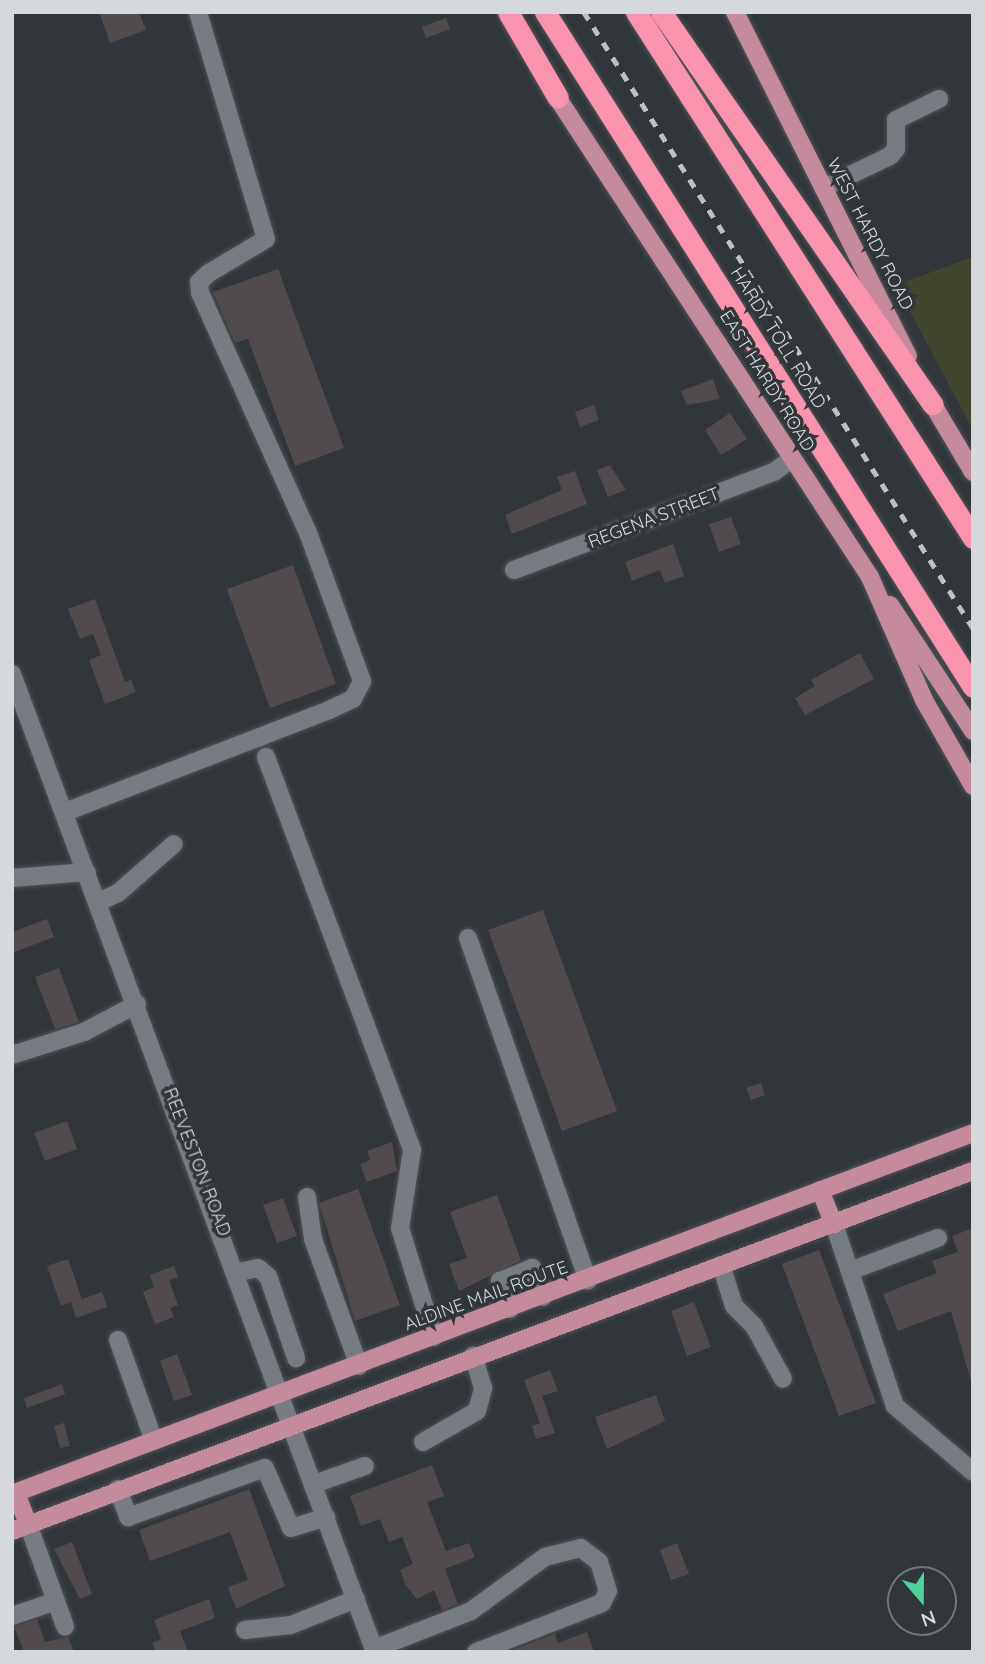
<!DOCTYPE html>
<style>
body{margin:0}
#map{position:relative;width:985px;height:1664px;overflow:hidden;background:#31363b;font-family:Quicksand,sans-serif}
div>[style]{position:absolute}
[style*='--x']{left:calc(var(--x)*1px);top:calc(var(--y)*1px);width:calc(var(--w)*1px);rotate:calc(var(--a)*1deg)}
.green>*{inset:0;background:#42462e}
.building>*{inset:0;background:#524b4e}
.roads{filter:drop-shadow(0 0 2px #4e5256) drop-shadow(0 0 2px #4e5256)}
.minor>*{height:18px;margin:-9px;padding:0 9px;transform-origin:9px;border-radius:9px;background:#767c81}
.major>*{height:18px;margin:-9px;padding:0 9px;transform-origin:9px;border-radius:9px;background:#c58a9c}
.highway>*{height:21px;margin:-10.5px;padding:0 10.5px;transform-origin:10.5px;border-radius:10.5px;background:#f993ae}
.rail>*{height:4.5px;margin-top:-2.25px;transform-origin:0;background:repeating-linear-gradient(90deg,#bdc1c4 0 9px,transparent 0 18px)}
span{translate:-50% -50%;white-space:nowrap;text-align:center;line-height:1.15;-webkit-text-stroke:7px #31363b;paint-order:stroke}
.street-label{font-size:18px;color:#d6d9dc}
.frame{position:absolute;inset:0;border:14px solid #d6d9dc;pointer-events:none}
.north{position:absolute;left:887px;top:1566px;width:70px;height:70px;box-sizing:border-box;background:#31363b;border:2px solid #73777b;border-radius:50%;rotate:160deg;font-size:19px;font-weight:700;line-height:28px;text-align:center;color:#d6d9dc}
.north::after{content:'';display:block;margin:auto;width:24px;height:32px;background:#4ed399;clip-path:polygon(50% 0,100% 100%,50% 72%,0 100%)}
</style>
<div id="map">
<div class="green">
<div style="clip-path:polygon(973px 257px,973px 430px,896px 285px)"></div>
</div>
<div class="building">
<div style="clip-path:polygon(99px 12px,139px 12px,146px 30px,110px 43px)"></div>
<div style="clip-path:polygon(446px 18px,450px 29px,426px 38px,422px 27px)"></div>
<div style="clip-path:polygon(278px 269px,344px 448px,295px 466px,248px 339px,235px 343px,213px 292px)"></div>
<div style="clip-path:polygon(713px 379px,720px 399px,687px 405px,681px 391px)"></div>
<div style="clip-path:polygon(594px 405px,599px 420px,580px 427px,575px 412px)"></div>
<div style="clip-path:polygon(730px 413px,747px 439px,721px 455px,705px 430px)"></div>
<div style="clip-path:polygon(610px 465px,626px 490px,608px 497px,597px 470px)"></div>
<div style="clip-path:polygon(575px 471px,587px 504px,512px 534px,505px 515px,562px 490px,557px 477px)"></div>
<div style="clip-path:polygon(731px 517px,741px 544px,719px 552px,709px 524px)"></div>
<div style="clip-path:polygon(673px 544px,684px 576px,665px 583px,660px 570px,632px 581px,625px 562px)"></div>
<div style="clip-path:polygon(293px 565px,336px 684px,270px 708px,227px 589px)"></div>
<div style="clip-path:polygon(95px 599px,125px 682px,131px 680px,136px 692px,105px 704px,89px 660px,101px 655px,93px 634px,80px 639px,68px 609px)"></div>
<div style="clip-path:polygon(860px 653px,874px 679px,805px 715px,795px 698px,815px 686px,811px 680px)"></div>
<div style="clip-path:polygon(543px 910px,617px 1111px,562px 1131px,488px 930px)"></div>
<div style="clip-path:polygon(47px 919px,54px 937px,12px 953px,12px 932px)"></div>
<div style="clip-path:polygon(59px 968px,79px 1022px,55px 1029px,35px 977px)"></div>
<div style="clip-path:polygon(761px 1083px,765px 1095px,751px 1100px,746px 1088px)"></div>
<div style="clip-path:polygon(67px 1121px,77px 1149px,45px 1161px,34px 1133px)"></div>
<div style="clip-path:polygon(392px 1142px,397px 1171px,367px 1182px,360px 1164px,370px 1160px,367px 1151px)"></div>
<div style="clip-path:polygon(358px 1189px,400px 1305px,355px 1321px,319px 1203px)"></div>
<div style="clip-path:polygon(497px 1195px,521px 1260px,459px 1291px,449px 1264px,467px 1258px,450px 1212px)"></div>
<div style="clip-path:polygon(283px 1198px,297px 1236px,277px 1243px,263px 1205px)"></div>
<div style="clip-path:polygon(973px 1228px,973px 1384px,972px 1385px,951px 1311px,898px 1331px,883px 1294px,937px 1273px,932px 1261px,958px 1252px,952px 1236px)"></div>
<div style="clip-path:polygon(819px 1250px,876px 1403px,839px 1416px,782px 1264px)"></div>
<div style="clip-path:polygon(68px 1259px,82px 1299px,102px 1292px,107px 1307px,76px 1318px,71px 1302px,61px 1306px,47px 1266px)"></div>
<div style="clip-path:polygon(174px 1266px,178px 1277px,169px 1280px,178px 1305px,170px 1308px,174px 1317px,155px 1324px,143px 1292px,154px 1287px,150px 1275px)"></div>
<div style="clip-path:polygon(694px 1302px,711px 1347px,687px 1356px,671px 1311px)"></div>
<div style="clip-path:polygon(177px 1354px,192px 1395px,174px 1401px,160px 1361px)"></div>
<div style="clip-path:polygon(550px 1370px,558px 1391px,542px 1396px,555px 1433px,536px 1439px,532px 1426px,540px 1423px,524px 1380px)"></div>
<div style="clip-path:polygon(62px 1384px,65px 1394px,27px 1408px,24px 1398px)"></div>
<div style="clip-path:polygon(656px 1395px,665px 1421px,607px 1449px,595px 1417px)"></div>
<div style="clip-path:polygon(64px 1423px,70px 1446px,60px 1448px,54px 1426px)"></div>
<div style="clip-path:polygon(432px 1465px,444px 1496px,427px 1502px,446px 1551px,469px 1543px,475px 1557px,445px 1569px,458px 1604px,442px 1610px,434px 1590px,417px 1599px,405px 1584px,400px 1570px,413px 1564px,402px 1537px,389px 1542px,380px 1519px,361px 1526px,350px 1496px)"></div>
<div style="clip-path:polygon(249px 1489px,285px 1586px,236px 1609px,228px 1587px,248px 1580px,230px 1532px,150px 1561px,139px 1530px)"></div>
<div style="clip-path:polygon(72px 1542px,92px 1594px,80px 1599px,54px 1549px)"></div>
<div style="clip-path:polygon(677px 1543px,689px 1574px,671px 1580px,660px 1550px)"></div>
<div style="clip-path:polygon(209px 1599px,215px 1618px,180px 1631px,188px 1652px,156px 1652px,152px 1643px,161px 1639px,154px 1620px)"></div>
<div style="clip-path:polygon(37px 1619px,45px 1642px,68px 1637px,74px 1652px,24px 1652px,14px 1627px)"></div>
<div style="clip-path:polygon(587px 1632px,594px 1652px,508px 1652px,555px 1634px,558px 1643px)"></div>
</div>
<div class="roads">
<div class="minor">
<div style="--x:823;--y:188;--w:74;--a:-25.5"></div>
<div style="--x:890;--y:156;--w:9;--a:-49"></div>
<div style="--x:896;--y:149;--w:29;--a:-90"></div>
<div style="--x:896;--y:120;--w:48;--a:-26"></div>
<div style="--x:514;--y:570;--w:278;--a:-20.7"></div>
<div style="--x:774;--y:472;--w:21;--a:-37"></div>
<div style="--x:12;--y:674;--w:1043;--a:69.64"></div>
<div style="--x:266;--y:757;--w:419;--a:69.6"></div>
<div style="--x:412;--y:1150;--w:79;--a:98.7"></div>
<div style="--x:400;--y:1228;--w:114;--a:72.7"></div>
<div style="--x:65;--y:812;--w:283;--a:-21.1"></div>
<div style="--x:329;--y:710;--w:26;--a:-25"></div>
<div style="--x:353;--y:699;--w:20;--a:-63"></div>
<div style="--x:362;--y:681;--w:158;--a:-110"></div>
<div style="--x:308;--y:533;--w:263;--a:-114.2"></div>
<div style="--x:200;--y:293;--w:11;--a:-95"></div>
<div style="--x:199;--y:282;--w:13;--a:-42"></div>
<div style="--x:209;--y:273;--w:66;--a:-30.8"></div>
<div style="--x:266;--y:239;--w:237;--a:-106.7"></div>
<div style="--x:12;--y:878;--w:75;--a:-4.6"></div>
<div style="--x:98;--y:902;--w:22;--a:-24"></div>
<div style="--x:118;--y:893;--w:74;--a:-41.2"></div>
<div style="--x:468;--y:938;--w:363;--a:70.7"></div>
<div style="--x:12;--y:1055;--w:76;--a:-17.7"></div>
<div style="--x:84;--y:1032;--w:60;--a:-27.8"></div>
<div style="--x:307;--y:1197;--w:42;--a:81.9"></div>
<div style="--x:313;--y:1239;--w:135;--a:70.1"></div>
<div style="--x:834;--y:1224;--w:192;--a:71.5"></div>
<div style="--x:895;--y:1406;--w:102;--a:40.2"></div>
<div style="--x:721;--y:1265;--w:43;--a:72.4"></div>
<div style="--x:734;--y:1306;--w:28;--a:45"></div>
<div style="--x:754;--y:1326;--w:60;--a:61.3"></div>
<div style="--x:850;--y:1271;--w:94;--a:-20.6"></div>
<div style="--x:239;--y:1272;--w:19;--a:-12"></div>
<div style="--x:258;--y:1268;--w:13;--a:39"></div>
<div style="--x:268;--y:1276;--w:87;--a:71.1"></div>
<div style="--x:510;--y:1309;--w:30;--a:-110"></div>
<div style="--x:500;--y:1281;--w:35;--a:-22"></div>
<div style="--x:532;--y:1268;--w:31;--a:69"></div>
<div style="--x:118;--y:1340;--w:107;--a:70.4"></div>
<div style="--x:423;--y:1442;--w:62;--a:-29.9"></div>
<div style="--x:477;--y:1411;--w:24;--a:-75"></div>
<div style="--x:483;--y:1388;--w:34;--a:-107"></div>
<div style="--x:314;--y:1484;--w:54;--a:-19.4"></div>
<div style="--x:118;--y:1489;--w:30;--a:70"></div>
<div style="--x:128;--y:1517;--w:145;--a:-19.7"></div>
<div style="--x:265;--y:1468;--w:65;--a:66.6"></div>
<div style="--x:291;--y:1528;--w:37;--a:-17"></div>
<div style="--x:28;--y:1524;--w:109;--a:70.1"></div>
<div style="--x:12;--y:1616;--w:46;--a:-18.8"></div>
<div style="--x:245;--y:1630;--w:46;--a:-6.2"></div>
<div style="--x:291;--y:1625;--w:70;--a:-21.8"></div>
<div style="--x:374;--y:1649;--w:104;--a:-21.4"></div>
<div style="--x:471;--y:1611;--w:92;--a:-36.1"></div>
<div style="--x:545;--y:1557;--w:37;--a:-14"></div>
<div style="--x:581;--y:1548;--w:23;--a:38"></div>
<div style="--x:599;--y:1562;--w:30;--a:73"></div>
<div style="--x:608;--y:1591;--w:13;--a:117"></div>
<div style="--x:602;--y:1603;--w:135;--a:158.7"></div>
</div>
<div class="major">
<div style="--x:735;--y:12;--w:385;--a:63.3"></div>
<div style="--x:551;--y:88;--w:584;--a:56.88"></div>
<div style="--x:870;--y:577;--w:134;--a:66.3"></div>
<div style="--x:924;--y:700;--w:99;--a:60.3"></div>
<div style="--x:926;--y:393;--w:92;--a:59.3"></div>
<div style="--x:890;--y:605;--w:151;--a:56.6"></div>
<div style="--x:820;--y:1190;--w:37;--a:68"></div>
<div style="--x:16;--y:1493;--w:33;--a:69"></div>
<div style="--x:12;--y:1494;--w:1027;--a:-20.59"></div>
<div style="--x:12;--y:1531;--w:1026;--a:-20.54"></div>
</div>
<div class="highway">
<div style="--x:508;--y:12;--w:99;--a:59.8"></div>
<div style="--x:545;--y:12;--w:799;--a:57.62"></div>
<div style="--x:636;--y:12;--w:625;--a:57.35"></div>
<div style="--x:661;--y:12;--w:477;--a:55.3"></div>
</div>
</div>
<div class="rail">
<div style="--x:584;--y:12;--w:729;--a:57.73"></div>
</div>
<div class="street-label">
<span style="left:870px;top:234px;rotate:63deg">WEST HARDY ROAD</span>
<span style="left:778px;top:338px;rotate:58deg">HARDY TOLL ROAD</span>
<span style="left:767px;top:381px;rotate:58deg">EAST HARDY ROAD</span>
<span style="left:654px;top:518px;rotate:-21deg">REGENA STREET</span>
<span style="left:197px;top:1162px;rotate:69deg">REEVESTON ROAD</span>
<span style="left:486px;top:1296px;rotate:-20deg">ALDINE MAIL ROUTE</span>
</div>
<div class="frame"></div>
<div class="north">N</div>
</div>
